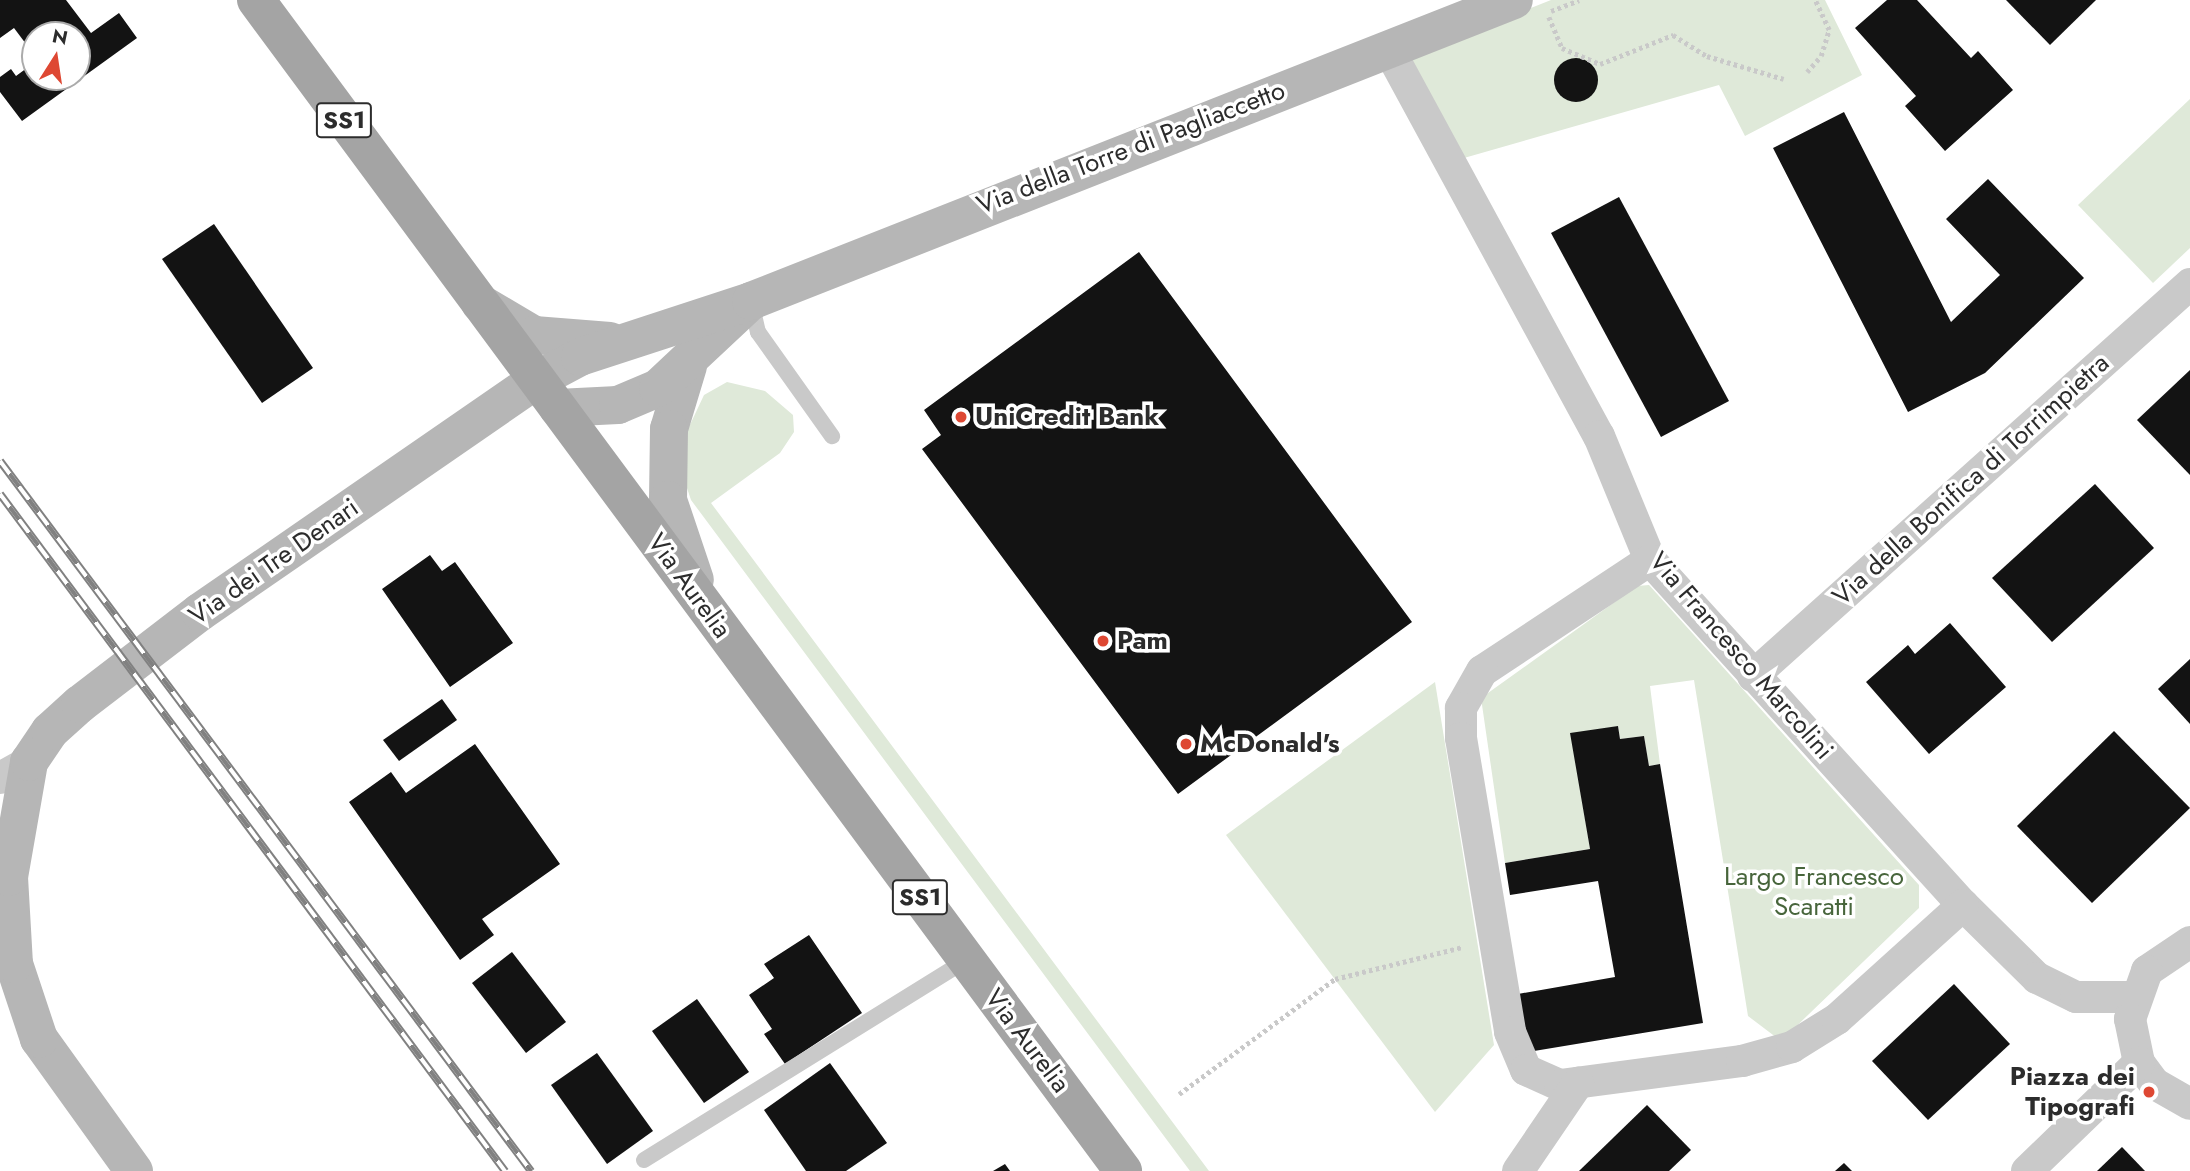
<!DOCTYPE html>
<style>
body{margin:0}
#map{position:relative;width:2190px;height:1171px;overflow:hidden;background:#fff;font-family:Jost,sans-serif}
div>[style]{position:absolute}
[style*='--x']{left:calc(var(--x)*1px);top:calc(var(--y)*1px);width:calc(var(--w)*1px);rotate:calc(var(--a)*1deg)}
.green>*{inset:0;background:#dfe9d9}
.building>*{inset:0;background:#131313}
.round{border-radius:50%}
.path>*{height:4.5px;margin-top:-2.25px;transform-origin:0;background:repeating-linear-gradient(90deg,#c9c9c9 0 3.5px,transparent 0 7px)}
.lane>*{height:16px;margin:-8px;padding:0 8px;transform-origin:8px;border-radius:8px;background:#c9c9c9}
.street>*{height:32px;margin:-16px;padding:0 16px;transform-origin:16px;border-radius:16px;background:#c9c9c9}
.secondary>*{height:38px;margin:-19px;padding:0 19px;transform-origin:19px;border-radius:19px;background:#b6b6b6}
.primary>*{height:38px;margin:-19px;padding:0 19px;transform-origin:19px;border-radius:19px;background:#a4a4a4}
.rail>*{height:8px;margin-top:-4px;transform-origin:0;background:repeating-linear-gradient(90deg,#fff 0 16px,#818181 0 32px);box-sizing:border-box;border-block:2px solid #818181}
.dots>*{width:19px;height:19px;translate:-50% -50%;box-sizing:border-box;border:4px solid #fff;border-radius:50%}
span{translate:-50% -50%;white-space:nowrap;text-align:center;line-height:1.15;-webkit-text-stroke:7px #fff;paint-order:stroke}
.shield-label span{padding:2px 5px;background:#fff;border:2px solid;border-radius:5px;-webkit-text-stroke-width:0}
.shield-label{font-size:24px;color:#2c2c2c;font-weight:700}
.street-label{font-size:26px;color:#2c2c2c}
.poi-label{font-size:26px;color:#2c2c2c;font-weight:700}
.left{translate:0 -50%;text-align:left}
.right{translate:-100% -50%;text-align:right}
.park-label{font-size:26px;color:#47653b}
.north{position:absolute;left:21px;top:21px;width:70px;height:70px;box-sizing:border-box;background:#fff;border:2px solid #ababab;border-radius:50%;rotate:12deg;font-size:19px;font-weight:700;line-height:28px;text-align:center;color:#2c2c2c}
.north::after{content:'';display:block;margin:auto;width:24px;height:32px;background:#de4833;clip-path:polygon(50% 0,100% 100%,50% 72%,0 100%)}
</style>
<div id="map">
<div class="green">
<div style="clip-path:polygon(1551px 0,1825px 0,1862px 75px,1745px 136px,1719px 85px,1464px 158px,1409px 56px)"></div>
<div style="clip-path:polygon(2190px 99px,2190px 248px,2153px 283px,2078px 205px)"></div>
<div style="clip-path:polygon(727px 382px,765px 391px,793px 415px,794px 432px,780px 453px,711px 503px,1209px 1171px,1190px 1171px,691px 500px,682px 473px,688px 429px,704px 395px)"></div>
<div style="clip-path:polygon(1649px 585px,1919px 885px,1919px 908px,1781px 1041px,1748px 1016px,1694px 680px,1650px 686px,1660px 764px,1649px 766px,1644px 736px,1620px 739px,1618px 726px,1571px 734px,1590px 849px,1505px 863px,1481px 698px,1637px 586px)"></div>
<div style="clip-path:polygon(1435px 682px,1494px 1045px,1435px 1112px,1226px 835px)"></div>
</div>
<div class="building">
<div style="clip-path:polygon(0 0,66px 0,91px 33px,119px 13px,137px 38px,22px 121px,0 92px,0 77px,11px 69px,16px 76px,35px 62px,35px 77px,77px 77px,77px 35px,35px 35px,35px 56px,14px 28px,0 38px)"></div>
<div style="clip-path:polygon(1887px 0,1917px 0,1971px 58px,1978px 51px,2013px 90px,1945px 151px,1905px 106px,1916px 96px,1855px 28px)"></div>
<div style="clip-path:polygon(2006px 0,2096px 0,2050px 45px)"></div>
<div class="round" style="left:1554px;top:58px;width:44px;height:44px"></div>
<div style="clip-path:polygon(1844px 112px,1951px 322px,2000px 275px,1946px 219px,1988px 179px,2084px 278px,1985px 373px,1908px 412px,1773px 148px)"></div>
<div style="clip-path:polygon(1619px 197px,1729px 401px,1661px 437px,1551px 233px)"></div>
<div style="clip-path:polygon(214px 224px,313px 368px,262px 403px,162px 259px)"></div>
<div style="clip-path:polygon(1139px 252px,1412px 622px,1178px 794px,922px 449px,941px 435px,924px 410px)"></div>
<div style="clip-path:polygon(2190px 370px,2190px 475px,2137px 420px)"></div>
<div style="clip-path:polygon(2095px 484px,2154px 548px,2052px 642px,1992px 578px)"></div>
<div style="clip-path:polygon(430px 555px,442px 571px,455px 562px,513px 643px,450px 687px,382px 589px)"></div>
<div style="clip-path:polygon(1950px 623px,2006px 687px,1929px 754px,1866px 682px,1908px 645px,1915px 654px)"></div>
<div style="clip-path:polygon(2190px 659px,2190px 724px,2158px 689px)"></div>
<div style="clip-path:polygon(442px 699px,457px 720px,399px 761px,383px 740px)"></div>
<div style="clip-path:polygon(1618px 726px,1620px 739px,1644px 736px,1649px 766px,1660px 764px,1703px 1023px,1528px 1052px,1518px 994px,1615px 977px,1598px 881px,1510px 895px,1505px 863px,1590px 849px,1570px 733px)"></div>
<div style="clip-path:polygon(2114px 731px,2190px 808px,2092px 903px,2017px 826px)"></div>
<div style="clip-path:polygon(475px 744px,560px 864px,482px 919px,494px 935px,460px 960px,349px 802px,391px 772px,406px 793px)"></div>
<div style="clip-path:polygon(809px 935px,862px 1013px,785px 1064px,764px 1034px,772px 1029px,749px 995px,774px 978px,764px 964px)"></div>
<div style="clip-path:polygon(512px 952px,566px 1022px,526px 1053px,472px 983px)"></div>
<div style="clip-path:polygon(1954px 984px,2010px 1044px,1928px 1120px,1872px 1061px)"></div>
<div style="clip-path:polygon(697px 999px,749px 1072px,704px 1103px,652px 1031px)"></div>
<div style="clip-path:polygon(597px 1053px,653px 1131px,607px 1164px,551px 1085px)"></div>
<div style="clip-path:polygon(830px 1063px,887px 1143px,846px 1171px,806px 1171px,764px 1110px)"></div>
<div style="clip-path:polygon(1647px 1105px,1691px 1150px,1669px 1171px,1579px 1171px)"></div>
<div style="clip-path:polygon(2122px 1147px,2145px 1171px,2097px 1171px)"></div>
<div style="clip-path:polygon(1844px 1163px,1852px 1171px,1835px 1171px)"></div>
<div style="clip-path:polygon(1005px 1164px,1010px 1171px,993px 1171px)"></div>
</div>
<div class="path">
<div style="--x:1551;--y:11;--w:30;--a:-21"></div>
<div style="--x:1549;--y:17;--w:34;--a:67"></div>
<div style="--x:1562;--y:48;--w:41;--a:22.8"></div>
<div style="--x:1600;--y:64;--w:79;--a:-21.7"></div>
<div style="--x:1673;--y:35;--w:40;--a:32"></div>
<div style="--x:1707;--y:56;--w:80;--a:16.6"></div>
<div style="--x:1807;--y:72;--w:21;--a:-49"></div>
<div style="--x:1821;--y:56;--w:27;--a:-73"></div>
<div style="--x:1829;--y:30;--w:33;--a:-115"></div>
<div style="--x:1179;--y:1094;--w:194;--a:-36.4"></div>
<div style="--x:1335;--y:979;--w:131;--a:-14.1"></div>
</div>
<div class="lane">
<div style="--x:751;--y:302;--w:31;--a:77"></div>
<div style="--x:758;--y:332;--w:128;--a:54.6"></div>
<div style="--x:644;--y:1160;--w:379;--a:-31.8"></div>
</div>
<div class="street">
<div style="--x:1388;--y:48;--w:442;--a:61.5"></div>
<div style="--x:1599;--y:436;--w:134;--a:67.6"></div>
<div style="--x:1650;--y:560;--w:466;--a:47.8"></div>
<div style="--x:1963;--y:905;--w:104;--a:44.6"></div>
<div style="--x:2037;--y:978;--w:43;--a:26"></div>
<div style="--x:2076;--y:997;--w:57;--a:0"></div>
<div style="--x:1650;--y:560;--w:201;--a:146.5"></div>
<div style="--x:1482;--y:671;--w:43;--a:119.6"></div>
<div style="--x:1461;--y:708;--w:30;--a:90"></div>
<div style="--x:1461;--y:738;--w:298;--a:80.5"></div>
<div style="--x:1510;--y:1032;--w:41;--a:67.2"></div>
<div style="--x:1526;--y:1070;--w:37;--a:24"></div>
<div style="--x:1560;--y:1085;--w:184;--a:-7.5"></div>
<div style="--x:1742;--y:1061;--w:52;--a:-15.6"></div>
<div style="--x:1792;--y:1047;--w:53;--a:-31.9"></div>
<div style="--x:1837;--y:1019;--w:170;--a:-42.1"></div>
<div style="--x:1753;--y:676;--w:587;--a:-41.89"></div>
<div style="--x:0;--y:778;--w:33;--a:-29"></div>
<div style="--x:2190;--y:942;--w:52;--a:146"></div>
<div style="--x:2147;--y:971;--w:51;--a:109.5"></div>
<div style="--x:2130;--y:1019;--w:45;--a:78.4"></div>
<div style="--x:2139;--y:1063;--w:26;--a:53"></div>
<div style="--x:2155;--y:1084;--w:40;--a:29.7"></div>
<div style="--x:1518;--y:1171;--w:107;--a:-55.7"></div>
<div style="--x:2027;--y:1171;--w:156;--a:-44"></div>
</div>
<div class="secondary">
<div style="--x:480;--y:303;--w:63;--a:30.7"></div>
<div style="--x:534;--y:335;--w:76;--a:4.5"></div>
<div style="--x:688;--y:366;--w:66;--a:106.8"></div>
<div style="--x:669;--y:429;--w:71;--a:90.8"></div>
<div style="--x:668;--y:500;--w:84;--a:71.4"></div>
<div style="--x:558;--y:408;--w:60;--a:-2.9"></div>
<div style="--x:618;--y:405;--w:43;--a:-23"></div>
<div style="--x:658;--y:388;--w:127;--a:-43.1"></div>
<div style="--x:134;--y:1171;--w:163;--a:-125.7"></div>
<div style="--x:39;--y:1039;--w:79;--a:-108.4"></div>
<div style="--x:14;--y:964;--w:87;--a:-93.3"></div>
<div style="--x:9;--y:877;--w:117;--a:-80.1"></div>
<div style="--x:29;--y:762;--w:37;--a:-56"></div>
<div style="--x:50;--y:731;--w:40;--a:-42"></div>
<div style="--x:80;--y:704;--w:151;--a:-37.5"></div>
<div style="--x:200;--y:612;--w:407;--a:-34.6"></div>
<div style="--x:535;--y:381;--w:51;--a:-28.1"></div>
<div style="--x:580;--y:357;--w:180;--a:-18.1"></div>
<div style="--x:751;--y:301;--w:820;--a:-21.53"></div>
</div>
<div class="primary">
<div style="--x:256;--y:0;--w:1457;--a:53.48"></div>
</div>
<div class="rail">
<div style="--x:0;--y:461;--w:887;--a:53.21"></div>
<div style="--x:0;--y:494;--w:845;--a:53.28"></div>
</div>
<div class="dots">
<div style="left:961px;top:417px;background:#de4833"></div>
<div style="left:1103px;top:641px;background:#de4833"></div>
<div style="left:1186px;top:744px;background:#de4833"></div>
<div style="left:2149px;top:1092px;background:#de4833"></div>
</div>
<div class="shield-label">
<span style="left:344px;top:120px">SS1</span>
<span style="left:920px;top:897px">SS1</span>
</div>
<div class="street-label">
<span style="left:1131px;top:148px;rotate:-21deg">Via della Torre di Pagliaccetto</span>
<span style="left:1971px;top:480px;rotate:-42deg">Via della Bonifica di Torrimpietra</span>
<span style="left:274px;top:562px;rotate:-35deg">Via dei Tre Denari</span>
<span style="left:689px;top:586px;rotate:54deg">Via Aurelia</span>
<span style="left:1741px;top:656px;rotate:49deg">Via Francesco Marcolini</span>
<span style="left:1027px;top:1041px;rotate:53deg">Via Aurelia</span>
</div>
<div class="poi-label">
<span class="left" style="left:975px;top:417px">UniCredit Bank</span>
<span class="left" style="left:1117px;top:641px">Pam</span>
<span class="left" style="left:1200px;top:744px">McDonald's</span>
<span class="right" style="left:2135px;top:1092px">Piazza dei<br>Tipografi</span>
</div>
<div class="park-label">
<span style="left:1814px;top:892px">Largo Francesco<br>Scaratti</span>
</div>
<div class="north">N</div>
</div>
